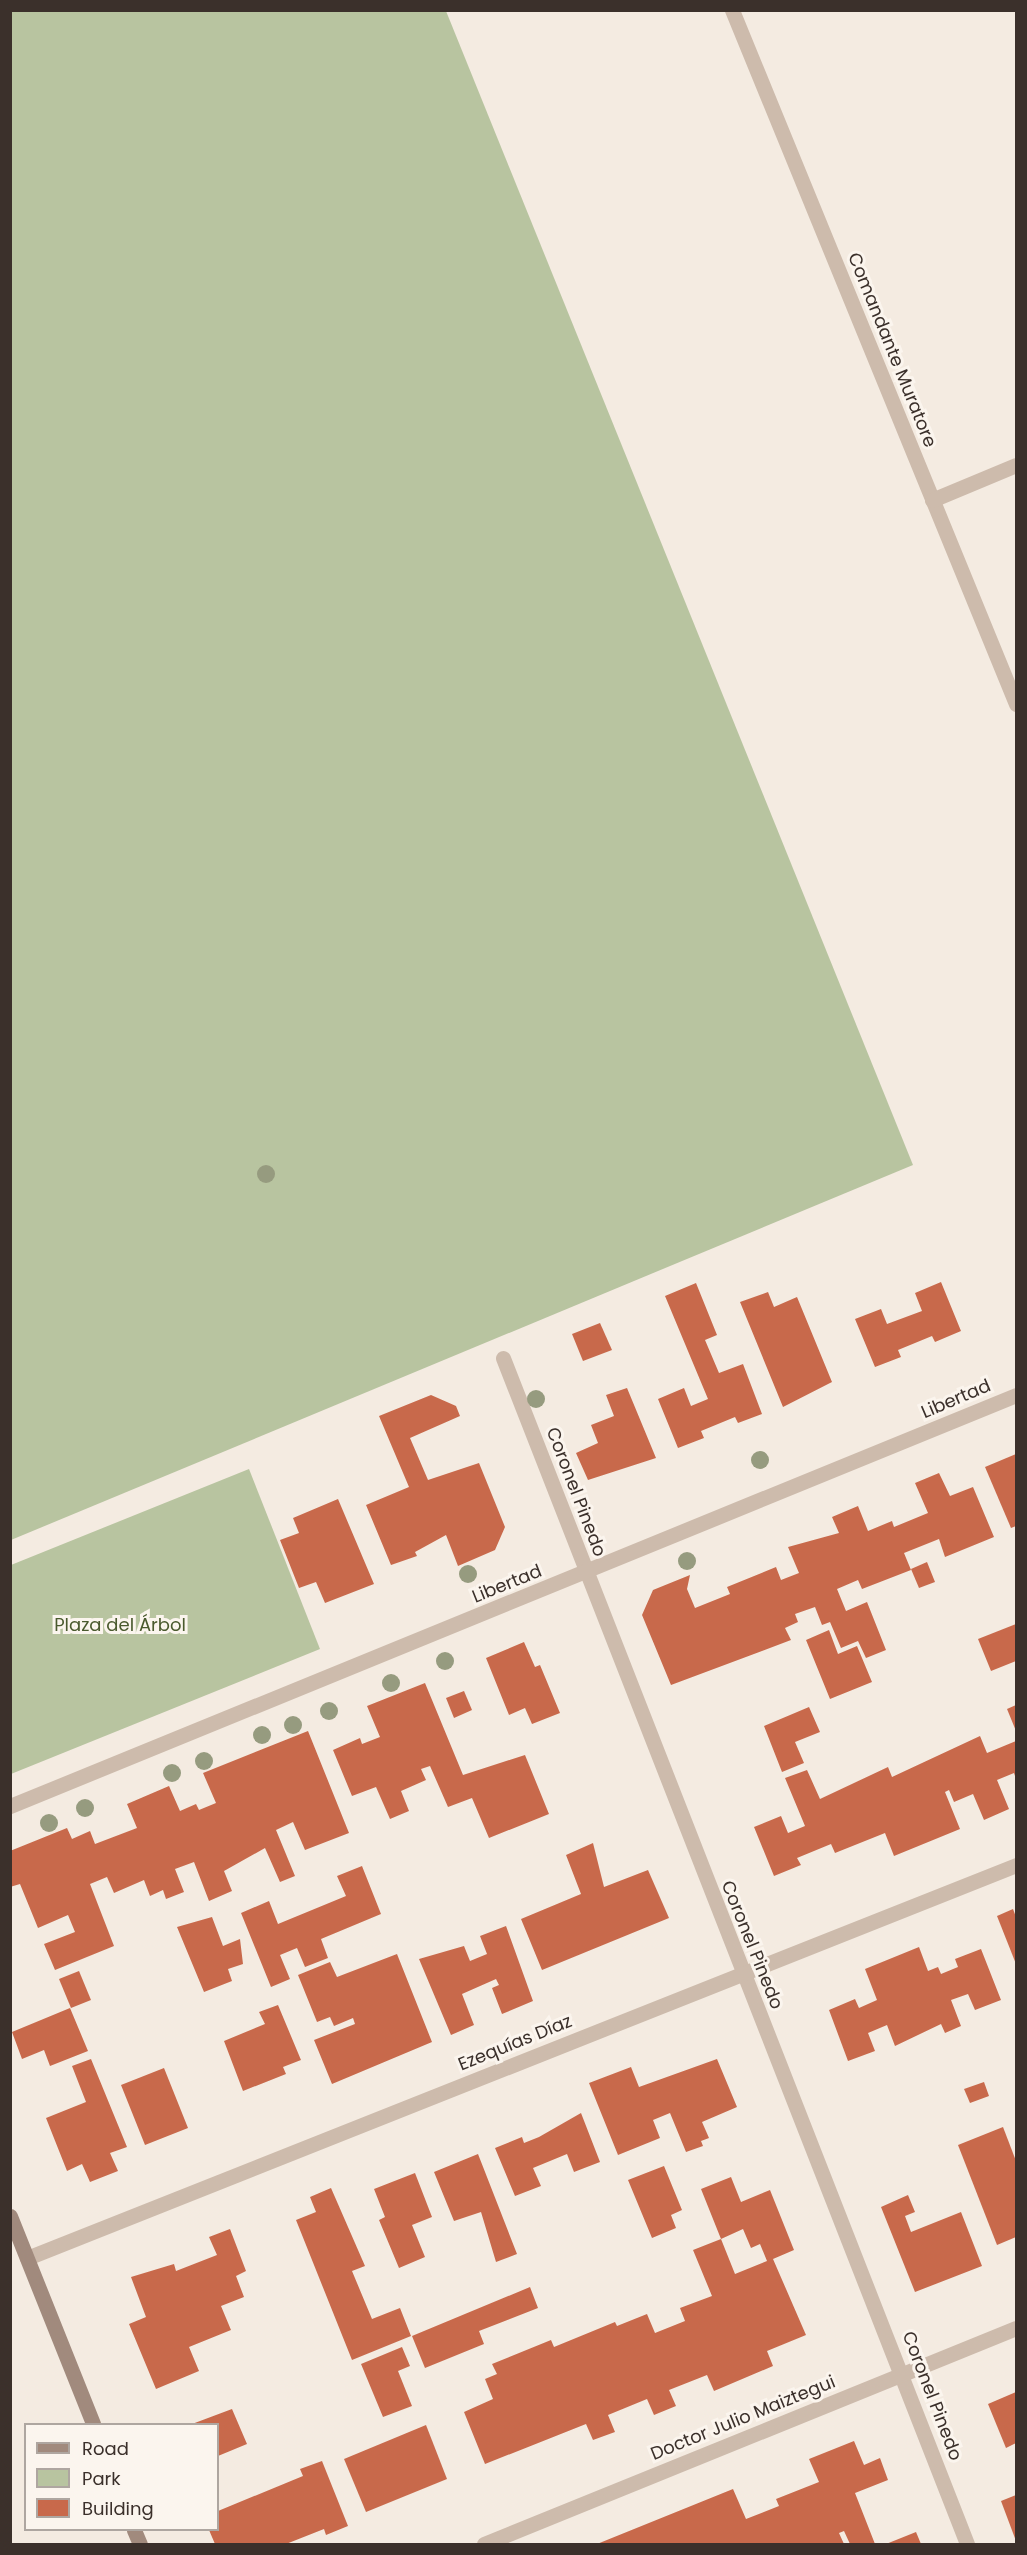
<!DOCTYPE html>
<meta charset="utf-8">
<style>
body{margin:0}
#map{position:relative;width:1027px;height:2555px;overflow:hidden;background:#f4ebe1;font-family:Poppins,sans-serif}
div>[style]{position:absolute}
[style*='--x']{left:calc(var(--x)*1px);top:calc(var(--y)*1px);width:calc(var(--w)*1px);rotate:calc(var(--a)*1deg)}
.green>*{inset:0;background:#b8c4a0}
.building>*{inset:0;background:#c8694b}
.street>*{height:15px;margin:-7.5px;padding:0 7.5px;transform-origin:7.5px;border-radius:7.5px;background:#cdbbac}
.secondary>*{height:15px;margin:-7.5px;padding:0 7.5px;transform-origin:7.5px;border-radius:7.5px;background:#a18a7d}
.trees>*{width:18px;height:18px;margin:-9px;border-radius:50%;background:#969b7f}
span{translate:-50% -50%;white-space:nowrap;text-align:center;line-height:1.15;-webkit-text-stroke:6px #fbf5ee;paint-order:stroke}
.street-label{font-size:18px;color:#3b302b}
.park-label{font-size:18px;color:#4a5a2e}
.frame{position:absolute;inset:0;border:12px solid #3b302b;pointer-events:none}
.legend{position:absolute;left:24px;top:2423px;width:195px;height:108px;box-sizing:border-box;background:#fbf5ee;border:2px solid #aea6a0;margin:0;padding:8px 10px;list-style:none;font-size:18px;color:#3b302b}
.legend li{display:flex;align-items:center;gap:12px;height:30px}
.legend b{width:30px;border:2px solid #aea6a0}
</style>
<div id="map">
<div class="green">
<div style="clip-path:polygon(11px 10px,446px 11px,913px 1165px,11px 1540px)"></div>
<div style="clip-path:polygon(249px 1469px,320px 1649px,11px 1774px,11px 1565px)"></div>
</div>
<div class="building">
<div style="clip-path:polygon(941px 1282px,961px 1331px,935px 1342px,932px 1336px,898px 1350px,901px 1357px,875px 1367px,855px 1319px,881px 1309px,887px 1324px,922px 1311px,915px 1293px)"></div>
<div style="clip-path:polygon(696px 1283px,717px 1335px,705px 1340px,719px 1373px,743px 1364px,762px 1414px,738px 1423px,735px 1417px,701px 1431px,704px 1438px,678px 1448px,658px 1399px,684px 1388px,691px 1406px,708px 1399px,665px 1296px)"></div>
<div style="clip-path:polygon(768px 1292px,774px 1307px,797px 1297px,832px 1382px,783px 1407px,740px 1302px)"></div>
<div style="clip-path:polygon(600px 1323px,612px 1350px,583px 1361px,572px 1334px)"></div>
<div style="clip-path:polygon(627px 1388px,656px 1458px,588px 1480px,576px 1453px,598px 1443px,591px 1425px,614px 1416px,606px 1395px)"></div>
<div style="clip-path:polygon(431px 1395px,456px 1406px,460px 1416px,410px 1438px,428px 1480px,479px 1463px,505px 1527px,495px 1550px,458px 1566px,446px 1535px,415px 1552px,417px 1556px,391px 1565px,366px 1505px,409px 1487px,379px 1416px)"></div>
<div style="clip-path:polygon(1016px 1454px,1016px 1526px,1011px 1528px,985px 1467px)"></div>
<div style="clip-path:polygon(939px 1473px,950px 1496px,973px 1487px,994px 1537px,945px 1557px,939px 1539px,904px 1553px,911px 1570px,862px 1589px,858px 1580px,837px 1589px,846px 1611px,867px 1602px,886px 1650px,866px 1658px,858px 1641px,841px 1648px,830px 1622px,822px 1625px,815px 1607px,795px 1614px,798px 1622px,785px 1628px,791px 1640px,671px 1685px,642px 1615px,653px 1590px,690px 1575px,687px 1589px,695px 1608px,730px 1594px,727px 1587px,776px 1567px,781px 1580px,799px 1573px,788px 1547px,839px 1533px,832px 1517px,858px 1506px,868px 1531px,892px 1521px,894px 1527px,928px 1513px,915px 1483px)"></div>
<div style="clip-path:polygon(338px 1499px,374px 1584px,325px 1603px,316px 1582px,299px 1588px,280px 1540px,299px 1533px,293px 1518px)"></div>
<div style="clip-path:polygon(927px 1562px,935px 1582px,919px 1588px,911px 1569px)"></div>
<div style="clip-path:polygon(1016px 1624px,1016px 1661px,991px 1671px,978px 1639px)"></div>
<div style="clip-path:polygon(829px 1630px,838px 1654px,857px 1646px,872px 1682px,830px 1699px,806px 1640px)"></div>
<div style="clip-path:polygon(524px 1642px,535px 1667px,540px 1665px,560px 1713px,532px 1724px,525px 1708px,509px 1715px,486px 1658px)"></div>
<div style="clip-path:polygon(425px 1683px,463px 1775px,525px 1755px,549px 1814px,489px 1838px,472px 1798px,448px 1807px,430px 1766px,421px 1769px,426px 1780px,401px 1791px,409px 1811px,390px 1819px,376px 1787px,352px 1796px,333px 1750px,360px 1738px,362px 1744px,380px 1737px,367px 1706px)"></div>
<div style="clip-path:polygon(464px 1691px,472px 1710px,454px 1718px,446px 1698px)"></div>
<div style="clip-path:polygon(1016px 1705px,1016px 1731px,1007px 1709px)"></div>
<div style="clip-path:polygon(809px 1707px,820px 1732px,795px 1742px,804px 1763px,782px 1772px,764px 1726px)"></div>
<div style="clip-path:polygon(308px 1731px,349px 1833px,305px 1850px,293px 1822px,276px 1830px,295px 1876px,280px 1882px,265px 1848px,224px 1871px,232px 1891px,209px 1901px,194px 1862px,175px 1869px,184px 1892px,166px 1899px,163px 1890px,150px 1896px,144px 1880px,114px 1893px,107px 1877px,90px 1884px,114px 1946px,55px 1970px,44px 1944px,75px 1932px,68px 1915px,38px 1928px,20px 1884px,10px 1887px,10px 1851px,67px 1828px,72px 1839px,90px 1831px,95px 1844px,137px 1828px,127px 1804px,169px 1786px,180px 1811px,196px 1804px,199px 1810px,216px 1803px,203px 1773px)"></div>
<div style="clip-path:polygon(980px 1736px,987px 1753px,1016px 1741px,1016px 1779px,1014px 1773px,997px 1780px,1009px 1809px,984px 1820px,973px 1794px,954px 1802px,949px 1790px,945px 1792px,960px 1829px,894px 1856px,885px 1833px,835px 1853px,831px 1844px,797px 1858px,801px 1865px,774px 1876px,754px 1827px,781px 1816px,788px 1833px,805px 1826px,785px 1778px,807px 1770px,820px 1799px,888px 1767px,892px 1777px)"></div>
<div style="clip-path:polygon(593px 1843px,604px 1887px,648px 1870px,669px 1918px,542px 1970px,521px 1919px,581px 1894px,566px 1855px)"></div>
<div style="clip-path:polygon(362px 1866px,381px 1914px,321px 1939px,328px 1958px,305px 1967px,297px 1948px,280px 1955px,290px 1979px,271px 1987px,241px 1913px,269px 1901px,278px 1924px,346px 1896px,337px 1876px)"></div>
<div style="clip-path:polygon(1013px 1909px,1016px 1917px,1016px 1964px,997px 1916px)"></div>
<div style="clip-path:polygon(212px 1917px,223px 1946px,240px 1939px,243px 1964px,228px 1969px,232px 1981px,204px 1992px,177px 1927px)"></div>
<div style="clip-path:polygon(506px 1926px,533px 2001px,502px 2014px,492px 1988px,499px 1985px,496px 1979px,462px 1994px,474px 2025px,451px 2035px,419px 1959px,464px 1946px,470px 1961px,487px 1954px,480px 1936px)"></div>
<div style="clip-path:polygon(919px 1947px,928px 1971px,938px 1967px,941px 1974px,958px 1967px,955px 1959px,981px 1949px,1001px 2000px,975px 2010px,968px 1994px,951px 2000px,961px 2026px,945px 2033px,941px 2024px,895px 2046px,887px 2025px,868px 2033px,875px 2051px,848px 2061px,829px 2010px,855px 1999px,859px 2008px,877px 2000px,865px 1969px)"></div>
<div style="clip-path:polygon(397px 1954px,432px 2042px,332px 2084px,314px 2040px,355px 2024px,353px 2018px,334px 2026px,330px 2017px,317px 2022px,298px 1975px,330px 1962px,337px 1977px)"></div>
<div style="clip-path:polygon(79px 1971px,91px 2000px,71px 2008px,59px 1979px)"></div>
<div style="clip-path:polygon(278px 2005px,301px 2060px,283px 2067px,286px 2074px,243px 2091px,224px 2041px,265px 2024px,259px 2012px)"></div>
<div style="clip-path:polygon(70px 2008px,88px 2051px,50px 2066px,44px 2050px,22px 2059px,12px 2032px)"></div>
<div style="clip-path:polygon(91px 2059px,127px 2147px,110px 2153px,118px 2171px,90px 2182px,82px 2164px,67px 2171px,46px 2118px,86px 2102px,72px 2066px)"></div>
<div style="clip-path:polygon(717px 2059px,737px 2107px,702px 2122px,709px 2138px,701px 2141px,703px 2146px,686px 2152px,670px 2113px,653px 2120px,660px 2138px,618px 2155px,589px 2083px,631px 2067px,639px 2087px)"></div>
<div style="clip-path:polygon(164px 2068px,188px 2128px,145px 2145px,121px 2085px)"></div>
<div style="clip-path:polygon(984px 2082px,989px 2096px,970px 2103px,964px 2089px)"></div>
<div style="clip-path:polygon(581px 2113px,600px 2162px,574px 2172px,567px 2154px,533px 2168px,541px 2186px,515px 2196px,495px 2148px,522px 2137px,524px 2143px,539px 2137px)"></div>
<div style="clip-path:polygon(1003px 2127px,1016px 2161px,1016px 2237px,997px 2245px,958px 2145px)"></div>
<div style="clip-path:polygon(478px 2154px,517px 2254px,496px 2262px,481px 2212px,454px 2221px,434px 2172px)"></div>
<div style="clip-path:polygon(664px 2166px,682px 2210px,671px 2215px,676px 2228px,652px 2238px,628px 2180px)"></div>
<div style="clip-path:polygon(415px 2173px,432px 2217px,412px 2225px,425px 2257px,399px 2268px,379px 2220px,385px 2217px,374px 2189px)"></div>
<div style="clip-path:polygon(731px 2177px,741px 2202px,770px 2190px,794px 2250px,773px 2259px,806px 2335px,767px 2351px,773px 2366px,714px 2391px,707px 2375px,669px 2390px,676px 2406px,654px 2415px,647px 2399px,608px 2415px,615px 2432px,593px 2440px,586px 2424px,485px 2464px,464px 2412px,493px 2399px,485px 2379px,497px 2374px,492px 2364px,551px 2340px,554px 2347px,615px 2322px,617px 2326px,647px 2314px,655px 2333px,685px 2321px,680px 2308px,712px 2296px,693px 2250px,721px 2239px,735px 2274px,767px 2261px,760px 2244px,751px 2248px,743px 2229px,721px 2239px,701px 2189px)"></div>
<div style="clip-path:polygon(331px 2188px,365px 2266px,352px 2271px,372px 2319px,400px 2308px,411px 2336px,352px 2360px,296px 2220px,316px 2212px,310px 2197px)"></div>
<div style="clip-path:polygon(908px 2195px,915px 2212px,905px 2216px,911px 2232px,961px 2212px,982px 2266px,915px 2292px,881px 2207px)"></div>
<div style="clip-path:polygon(230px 2229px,246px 2271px,236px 2276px,244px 2297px,221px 2306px,231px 2330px,189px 2347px,199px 2371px,156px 2389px,129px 2324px,146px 2317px,131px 2277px,174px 2264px,176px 2271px,217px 2255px,209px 2237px)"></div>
<div style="clip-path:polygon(530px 2287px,538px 2308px,479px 2331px,484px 2344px,425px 2368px,412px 2336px)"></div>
<div style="clip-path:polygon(402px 2347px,410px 2366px,398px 2371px,412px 2406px,383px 2417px,361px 2364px)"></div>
<div style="clip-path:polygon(1016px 2392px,1016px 2443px,1006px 2448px,988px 2404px)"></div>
<div style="clip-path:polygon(232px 2409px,247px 2444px,218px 2456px,218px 2424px,192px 2424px)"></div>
<div style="clip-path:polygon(426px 2425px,447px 2479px,366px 2512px,344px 2459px)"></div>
<div style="clip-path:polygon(854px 2441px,864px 2465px,880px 2458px,888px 2480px,855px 2493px,875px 2544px,850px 2544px,844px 2531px,839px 2533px,844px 2544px,597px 2544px,733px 2489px,746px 2519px,779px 2506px,776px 2499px,819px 2482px,809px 2459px)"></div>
<div style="clip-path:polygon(322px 2461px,348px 2526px,326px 2535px,324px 2529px,286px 2544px,215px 2544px,209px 2530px,218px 2530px,218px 2511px,303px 2476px,300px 2469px)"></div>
<div style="clip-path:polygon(1016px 2495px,1016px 2541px,1001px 2501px)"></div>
<div style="clip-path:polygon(916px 2532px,921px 2544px,886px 2544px)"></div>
</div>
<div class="street">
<div style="--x:732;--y:10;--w:750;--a:67.74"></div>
<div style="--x:932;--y:500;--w:91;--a:-22.6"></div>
<div style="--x:503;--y:1358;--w:1274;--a:68.63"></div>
<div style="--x:10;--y:1806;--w:1087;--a:-22.22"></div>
<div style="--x:27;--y:2258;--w:1064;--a:-21.67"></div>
<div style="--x:484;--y:2544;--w:574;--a:-22.1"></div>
</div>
<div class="secondary">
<div style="--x:10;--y:2216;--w:224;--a:68.2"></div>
<div style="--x:134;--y:2530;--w:15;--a:67"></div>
</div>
<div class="trees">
<div style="left:266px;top:1174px"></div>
<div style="left:536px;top:1399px"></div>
<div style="left:760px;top:1460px"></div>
<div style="left:687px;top:1561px"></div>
<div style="left:468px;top:1574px"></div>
<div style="left:445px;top:1661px"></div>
<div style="left:391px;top:1683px"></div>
<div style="left:329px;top:1711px"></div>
<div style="left:293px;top:1725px"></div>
<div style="left:262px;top:1735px"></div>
<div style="left:204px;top:1761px"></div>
<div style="left:172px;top:1773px"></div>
<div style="left:85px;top:1808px"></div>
<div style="left:49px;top:1823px"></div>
</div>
<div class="street-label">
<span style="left:892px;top:350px;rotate:68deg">Comandante Muratore</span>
<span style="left:956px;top:1399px;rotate:-23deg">Libertad</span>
<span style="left:576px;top:1492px;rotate:69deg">Coronel Pinedo</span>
<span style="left:507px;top:1584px;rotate:-22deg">Libertad</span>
<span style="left:752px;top:1945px;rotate:68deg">Coronel Pinedo</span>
<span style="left:515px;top:2043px;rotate:-22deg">Ezequías Díaz</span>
<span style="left:932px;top:2396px;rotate:69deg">Coronel Pinedo</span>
<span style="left:743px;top:2418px;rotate:-22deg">Doctor Julio Maiztegui</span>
</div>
<div class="park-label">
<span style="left:120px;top:1625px">Plaza del Árbol</span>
</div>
<div class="frame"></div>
<ul class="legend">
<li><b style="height:8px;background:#a18a7d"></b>Road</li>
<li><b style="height:16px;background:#b8c4a0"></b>Park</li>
<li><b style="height:16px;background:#c8694b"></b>Building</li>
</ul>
</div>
